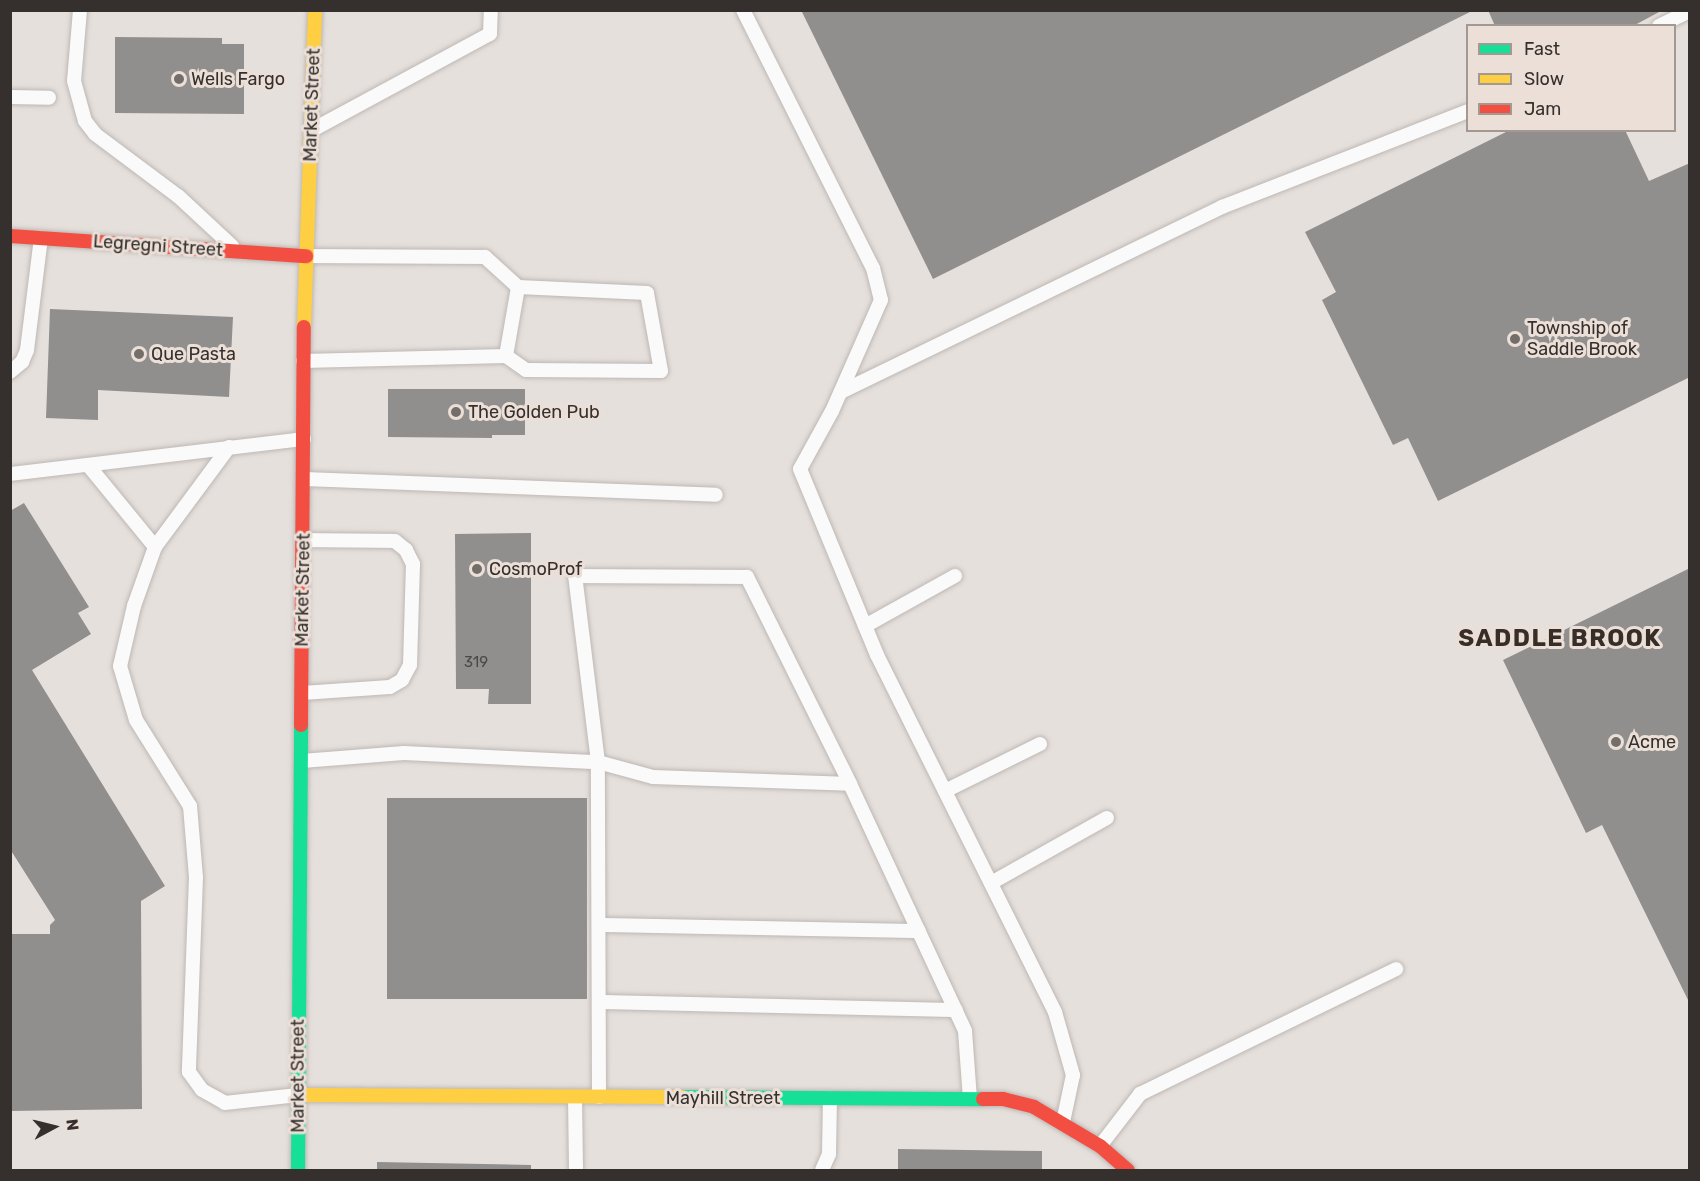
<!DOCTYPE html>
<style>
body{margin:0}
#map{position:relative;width:1700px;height:1181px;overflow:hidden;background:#e6e0dc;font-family:Rubik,sans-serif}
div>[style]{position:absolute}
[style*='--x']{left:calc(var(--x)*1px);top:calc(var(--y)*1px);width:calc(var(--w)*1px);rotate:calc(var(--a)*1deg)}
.building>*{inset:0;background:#908f8e}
.roads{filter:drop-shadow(0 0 2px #bdb8b5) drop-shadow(0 0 2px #bdb8b5)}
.lane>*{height:14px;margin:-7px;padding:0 7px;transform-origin:7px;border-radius:7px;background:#fbfafa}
.fast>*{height:14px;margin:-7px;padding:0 7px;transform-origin:7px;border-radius:7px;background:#16e098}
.slow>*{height:14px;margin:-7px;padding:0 7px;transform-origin:7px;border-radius:7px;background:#ffcf43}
.jam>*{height:14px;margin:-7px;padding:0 7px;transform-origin:7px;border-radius:7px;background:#f24e42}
.dots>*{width:16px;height:16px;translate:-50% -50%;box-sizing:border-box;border:3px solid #ebdfd7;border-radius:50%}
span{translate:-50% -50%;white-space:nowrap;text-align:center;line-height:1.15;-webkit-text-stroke:6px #ebdfd7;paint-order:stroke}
.number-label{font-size:15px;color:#4c4845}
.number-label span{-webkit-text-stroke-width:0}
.poi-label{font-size:18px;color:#35302d}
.left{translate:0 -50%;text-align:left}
.street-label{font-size:18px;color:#35302d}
.district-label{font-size:24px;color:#362e27;font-weight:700;letter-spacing:1.5px}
.frame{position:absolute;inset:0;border:12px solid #35302d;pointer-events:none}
.legend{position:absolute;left:1466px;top:24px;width:210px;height:108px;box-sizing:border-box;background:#ebdfd7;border:2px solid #a29993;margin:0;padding:8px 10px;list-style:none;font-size:18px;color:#35302d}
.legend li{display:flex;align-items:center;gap:12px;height:30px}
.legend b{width:30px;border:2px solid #a29993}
.north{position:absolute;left:24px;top:1097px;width:60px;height:60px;-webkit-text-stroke:4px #ebdfd7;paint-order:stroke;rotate:83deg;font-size:16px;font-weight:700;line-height:24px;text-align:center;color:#35302d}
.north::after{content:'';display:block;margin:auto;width:21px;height:27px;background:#35302d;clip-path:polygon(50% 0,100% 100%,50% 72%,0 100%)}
</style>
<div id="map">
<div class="building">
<div style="clip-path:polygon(801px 10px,1474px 10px,933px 279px)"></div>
<div style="clip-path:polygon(1488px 10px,1663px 10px,1633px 26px,1495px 26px)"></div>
<div style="clip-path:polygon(115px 37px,222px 38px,222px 44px,244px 44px,244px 114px,115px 113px)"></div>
<div style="clip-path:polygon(1510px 130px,1625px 130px,1649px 181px,1690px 163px,1690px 377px,1438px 501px,1408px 438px,1393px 445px,1322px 300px,1336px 292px,1305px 232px)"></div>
<div style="clip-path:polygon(50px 309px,233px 317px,229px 397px,98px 390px,98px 420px,46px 418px)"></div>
<div style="clip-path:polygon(388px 389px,525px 389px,525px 435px,492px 435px,492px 438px,388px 437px)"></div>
<div style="clip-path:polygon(24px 503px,89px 607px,78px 613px,91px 634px,32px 670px,165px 886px,141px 901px,142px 1109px,10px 1111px,10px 934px,50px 934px,50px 925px,55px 920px,10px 849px,10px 511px)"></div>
<div style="clip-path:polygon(531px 533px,531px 704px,488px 704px,489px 689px,456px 689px,455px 534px)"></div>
<div style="clip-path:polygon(1690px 568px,1690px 1004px,1602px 825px,1586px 833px,1503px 660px)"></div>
<div style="clip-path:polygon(387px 798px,587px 798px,587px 999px,387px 999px)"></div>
<div style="clip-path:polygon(898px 1149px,1042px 1151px,1042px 1170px,898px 1170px)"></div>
<div style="clip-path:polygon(377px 1162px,531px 1165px,531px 1170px,377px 1170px)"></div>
</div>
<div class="roads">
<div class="lane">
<div style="--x:80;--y:10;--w:71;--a:94.8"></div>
<div style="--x:74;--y:81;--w:41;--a:74.6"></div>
<div style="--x:85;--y:121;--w:16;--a:52"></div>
<div style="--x:95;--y:134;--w:104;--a:36.8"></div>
<div style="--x:178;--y:196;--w:74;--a:42.8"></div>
<div style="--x:743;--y:10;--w:289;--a:63.3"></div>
<div style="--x:873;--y:268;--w:33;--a:76"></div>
<div style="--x:881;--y:300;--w:121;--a:113.8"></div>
<div style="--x:832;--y:411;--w:66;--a:118.9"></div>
<div style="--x:800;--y:469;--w:201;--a:67.5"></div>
<div style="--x:877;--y:655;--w:399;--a:63.5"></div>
<div style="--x:1055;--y:1012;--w:66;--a:74.1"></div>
<div style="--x:1073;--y:1075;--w:48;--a:102"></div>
<div style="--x:1659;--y:26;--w:34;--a:-26"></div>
<div style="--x:10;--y:97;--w:39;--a:1"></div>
<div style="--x:314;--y:129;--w:200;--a:-28.4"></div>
<div style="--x:490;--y:34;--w:24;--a:-88"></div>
<div style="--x:506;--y:356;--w:70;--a:-80.1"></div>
<div style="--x:303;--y:361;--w:203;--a:-1.4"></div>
<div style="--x:506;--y:356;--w:24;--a:35"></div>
<div style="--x:526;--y:370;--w:135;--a:0.4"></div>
<div style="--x:661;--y:371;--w:79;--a:-100.2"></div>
<div style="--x:647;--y:293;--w:129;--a:-177.3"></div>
<div style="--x:518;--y:287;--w:45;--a:-137.7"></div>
<div style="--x:485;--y:257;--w:179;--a:-179.7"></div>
<div style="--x:10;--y:372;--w:16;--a:-40"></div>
<div style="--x:22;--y:362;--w:13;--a:-67"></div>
<div style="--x:27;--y:350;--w:113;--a:-82.9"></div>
<div style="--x:841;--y:392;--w:424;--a:-25.9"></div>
<div style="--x:1222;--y:207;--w:264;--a:-21.3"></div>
<div style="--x:229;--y:447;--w:124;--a:126.5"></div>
<div style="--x:155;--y:547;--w:63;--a:109.6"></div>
<div style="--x:134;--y:606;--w:62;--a:103.1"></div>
<div style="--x:120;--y:666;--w:56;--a:73.5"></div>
<div style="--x:136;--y:720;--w:102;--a:57.9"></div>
<div style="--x:190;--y:806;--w:71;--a:85.2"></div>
<div style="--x:196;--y:877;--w:195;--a:92.1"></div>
<div style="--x:189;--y:1072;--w:22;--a:54"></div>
<div style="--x:202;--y:1090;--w:26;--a:29"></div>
<div style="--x:225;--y:1103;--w:73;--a:-6.3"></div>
<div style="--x:88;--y:465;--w:106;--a:50.7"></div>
<div style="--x:10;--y:474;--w:296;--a:-6.8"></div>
<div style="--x:305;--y:479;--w:411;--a:2.2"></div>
<div style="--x:865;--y:626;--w:103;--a:-29.1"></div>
<div style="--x:302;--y:693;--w:88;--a:-3.9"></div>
<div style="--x:390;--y:687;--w:14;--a:-30"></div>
<div style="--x:402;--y:680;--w:17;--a:-62"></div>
<div style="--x:410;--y:665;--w:101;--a:-88.3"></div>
<div style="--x:413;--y:564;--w:16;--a:-117"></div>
<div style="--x:406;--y:550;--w:14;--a:-141"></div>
<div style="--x:395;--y:541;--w:91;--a:-179.4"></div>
<div style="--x:302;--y:761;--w:102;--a:-4.5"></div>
<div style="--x:404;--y:753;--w:194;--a:2.7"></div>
<div style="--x:598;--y:762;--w:57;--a:15.3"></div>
<div style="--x:653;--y:777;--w:197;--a:2"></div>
<div style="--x:945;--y:791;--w:106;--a:-26.3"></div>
<div style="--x:991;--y:883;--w:133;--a:-29.3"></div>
<div style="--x:599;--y:925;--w:320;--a:1.1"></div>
<div style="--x:599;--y:1002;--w:357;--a:1.3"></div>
<div style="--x:575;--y:1097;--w:73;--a:89.2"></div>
<div style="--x:599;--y:1097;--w:335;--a:-90.2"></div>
<div style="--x:598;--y:762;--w:187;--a:-97"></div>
<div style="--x:575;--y:576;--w:172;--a:0.3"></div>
<div style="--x:747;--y:577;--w:231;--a:63.5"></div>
<div style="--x:850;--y:784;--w:272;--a:65"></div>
<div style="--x:965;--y:1031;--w:68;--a:85.8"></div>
<div style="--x:1100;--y:1146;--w:66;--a:-52.4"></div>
<div style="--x:1140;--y:1094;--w:285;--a:-26"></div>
<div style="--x:822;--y:1170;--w:17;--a:-66"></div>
<div style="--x:829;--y:1154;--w:56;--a:-89"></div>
</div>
<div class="fast">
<div style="--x:682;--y:1097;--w:301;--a:0.4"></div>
<div style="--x:298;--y:1170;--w:445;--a:-89.6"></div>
</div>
<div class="slow">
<div style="--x:304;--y:327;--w:317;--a:-88"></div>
<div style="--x:298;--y:1095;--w:384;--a:0.3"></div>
</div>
<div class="jam">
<div style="--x:10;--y:236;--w:297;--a:3.9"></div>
<div style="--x:301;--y:725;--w:398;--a:-89.6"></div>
<div style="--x:983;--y:1099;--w:20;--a:0"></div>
<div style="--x:1003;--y:1099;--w:32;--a:14"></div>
<div style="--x:1034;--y:1107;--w:77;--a:30.6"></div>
<div style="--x:1100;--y:1146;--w:37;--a:41"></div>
</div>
</div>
<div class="dots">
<div style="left:179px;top:79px;background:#736e6a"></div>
<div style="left:1515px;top:339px;background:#736e6a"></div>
<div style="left:139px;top:354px;background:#736e6a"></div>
<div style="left:456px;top:412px;background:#736e6a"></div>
<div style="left:477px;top:569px;background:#736e6a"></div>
<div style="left:1616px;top:742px;background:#736e6a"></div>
</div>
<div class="number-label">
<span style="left:476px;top:663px">319</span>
</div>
<div class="poi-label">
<span class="left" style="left:191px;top:79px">Wells Fargo</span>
<span class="left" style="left:1527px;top:339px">Township of<br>Saddle Brook</span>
<span class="left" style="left:151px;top:354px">Que Pasta</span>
<span class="left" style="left:468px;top:412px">The Golden Pub</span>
<span class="left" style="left:489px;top:569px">CosmoProf</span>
<span class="left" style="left:1628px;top:742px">Acme</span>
</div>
<div class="street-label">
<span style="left:312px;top:105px;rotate:-88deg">Market Street</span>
<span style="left:158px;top:246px;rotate:4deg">Legregni Street</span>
<span style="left:303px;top:590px;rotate:-89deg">Market Street</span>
<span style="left:298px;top:1076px;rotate:-90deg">Market Street</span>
<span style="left:723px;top:1098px">Mayhill Street</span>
</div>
<div class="district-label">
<span style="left:1560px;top:639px">SADDLE BROOK</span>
</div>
<div class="frame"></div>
<ul class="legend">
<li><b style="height:8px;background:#16e098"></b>Fast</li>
<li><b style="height:8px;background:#ffcf43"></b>Slow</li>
<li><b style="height:8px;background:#f24e42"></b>Jam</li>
</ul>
<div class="north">N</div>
</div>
